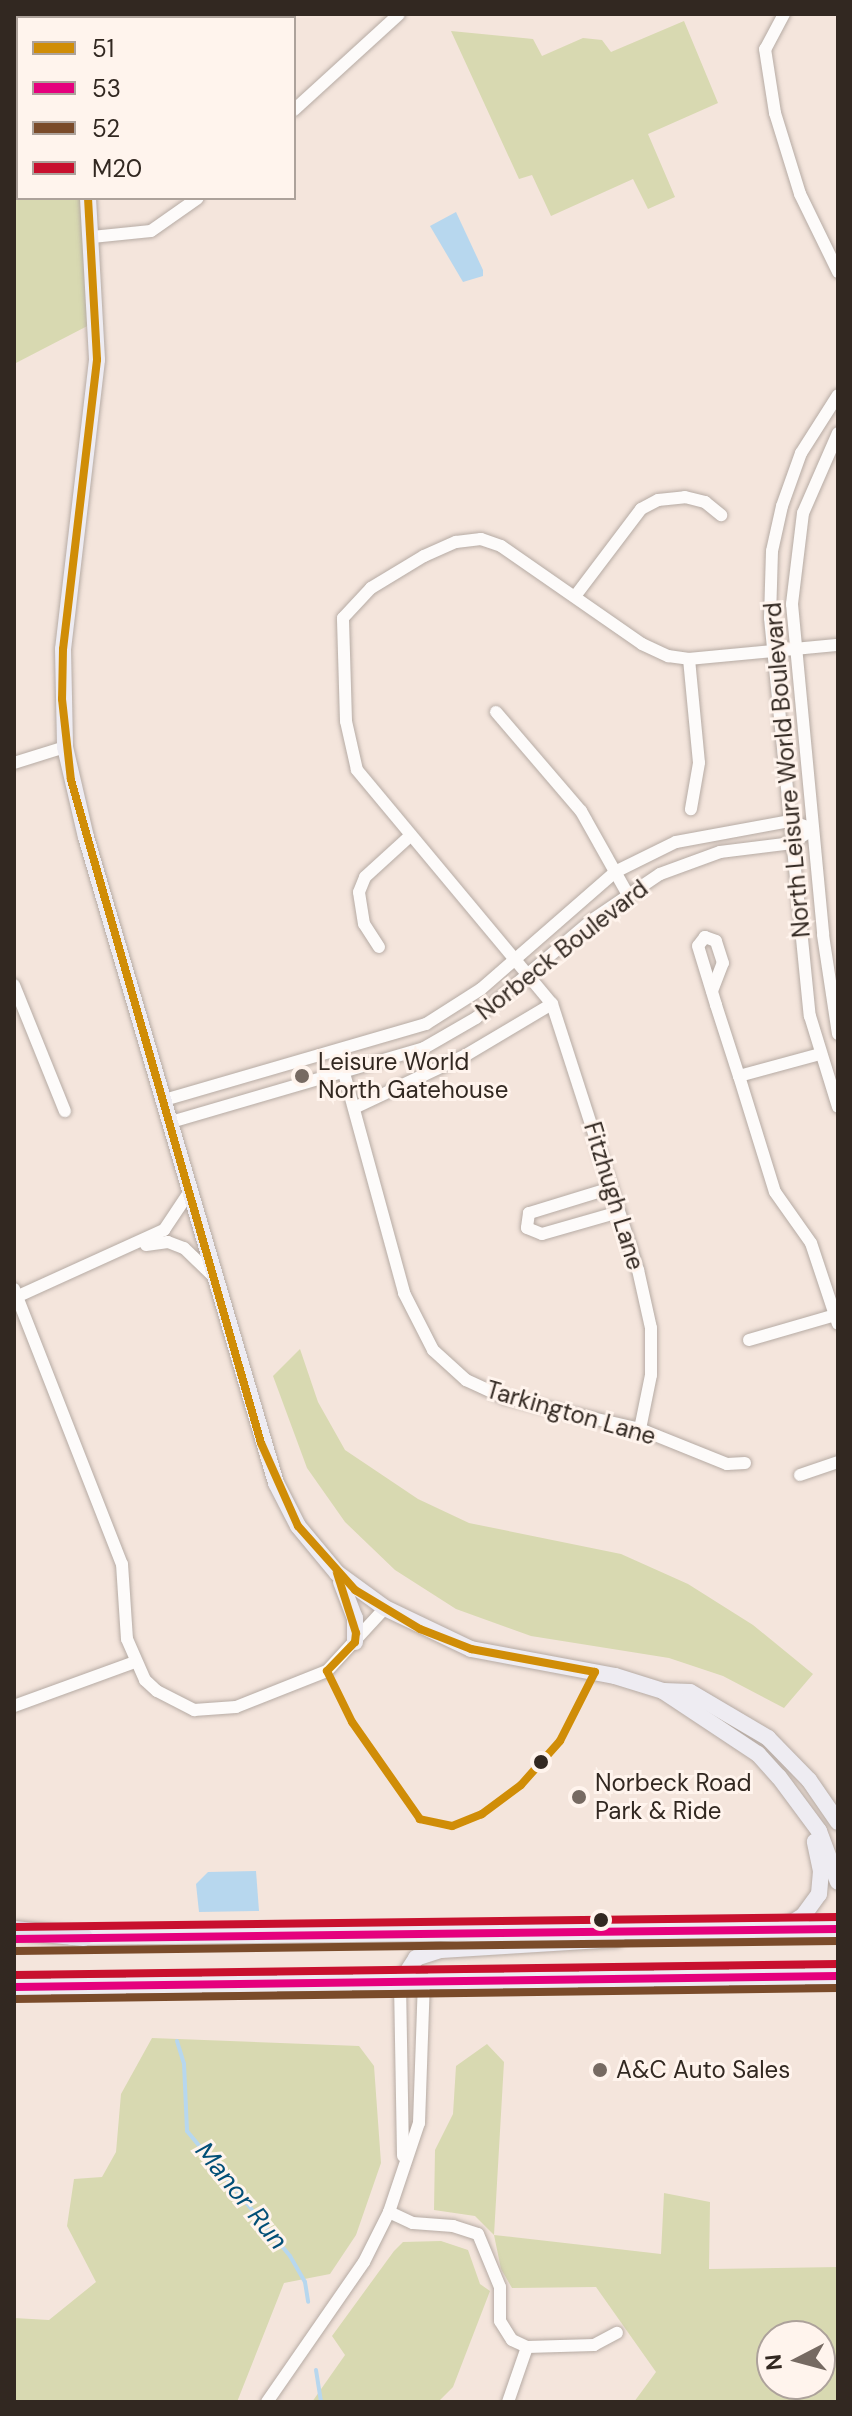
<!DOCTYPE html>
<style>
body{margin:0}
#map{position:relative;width:852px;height:2416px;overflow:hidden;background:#f4e5dc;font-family:"DM Sans",sans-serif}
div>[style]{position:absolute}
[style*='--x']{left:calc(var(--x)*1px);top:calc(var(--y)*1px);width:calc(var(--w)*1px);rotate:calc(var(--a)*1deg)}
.green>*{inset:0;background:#d8d9b1}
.water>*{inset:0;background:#b7d7ee}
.stream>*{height:4px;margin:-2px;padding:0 2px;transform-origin:2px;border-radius:2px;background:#b7d7ee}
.roads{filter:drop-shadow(0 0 2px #b6aba4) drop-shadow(0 0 2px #b6aba4)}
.minor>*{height:12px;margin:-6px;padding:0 6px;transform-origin:6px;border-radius:6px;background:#fdfbfa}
.major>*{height:16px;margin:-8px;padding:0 8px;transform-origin:8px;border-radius:8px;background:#eeecf2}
.highway>*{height:18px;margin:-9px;padding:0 9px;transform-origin:9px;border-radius:9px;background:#e4e2ec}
.bus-1>*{height:8px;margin:-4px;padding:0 4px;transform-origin:4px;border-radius:4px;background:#d08d07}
.bus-2>*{height:8px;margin:-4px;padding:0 4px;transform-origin:4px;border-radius:4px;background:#e5007d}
.bus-3>*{height:8px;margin:-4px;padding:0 4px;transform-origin:4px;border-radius:4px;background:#7a4b2a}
.bus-4>*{height:8px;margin:-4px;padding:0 4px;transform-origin:4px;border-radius:4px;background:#c8102e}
.dots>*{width:22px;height:22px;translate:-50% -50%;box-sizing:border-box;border:4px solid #fff4ed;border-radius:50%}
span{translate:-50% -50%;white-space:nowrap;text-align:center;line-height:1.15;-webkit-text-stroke:6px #fff4ed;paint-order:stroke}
.street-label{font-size:24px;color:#322821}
.poi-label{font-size:24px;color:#322821}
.left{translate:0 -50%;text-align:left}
.water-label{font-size:26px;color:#024f77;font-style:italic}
.frame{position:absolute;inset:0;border:16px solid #322821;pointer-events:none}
.legend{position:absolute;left:16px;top:16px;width:280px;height:184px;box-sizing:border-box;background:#fff4ed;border:2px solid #ada29b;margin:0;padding:10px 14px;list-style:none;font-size:24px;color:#322821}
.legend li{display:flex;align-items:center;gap:16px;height:40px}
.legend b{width:40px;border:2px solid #ada29b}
.north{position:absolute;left:756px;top:2320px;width:80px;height:80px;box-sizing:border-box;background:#fff4ed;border:2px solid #ada29b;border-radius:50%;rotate:264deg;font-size:22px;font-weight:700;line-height:32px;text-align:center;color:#322821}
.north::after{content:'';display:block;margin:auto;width:28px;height:36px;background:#766a62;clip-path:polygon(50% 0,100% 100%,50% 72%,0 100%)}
</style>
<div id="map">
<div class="green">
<div style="clip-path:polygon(14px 14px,75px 14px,76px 18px,18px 18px,18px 198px,89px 198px,97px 321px,14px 364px)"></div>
<div style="clip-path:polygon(684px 21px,718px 103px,648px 134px,675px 197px,648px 209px,633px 179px,551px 216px,532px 175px,519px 179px,451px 31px,533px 39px,542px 56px,583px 38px,602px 40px,611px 52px)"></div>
<div style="clip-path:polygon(300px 1349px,318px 1402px,345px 1450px,418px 1499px,469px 1523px,621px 1554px,688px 1584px,753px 1625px,813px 1674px,784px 1708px,723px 1676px,669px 1658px,531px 1636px,456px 1609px,395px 1570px,345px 1522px,307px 1468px,273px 1376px)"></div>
<div style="clip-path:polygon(152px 2038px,359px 2046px,374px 2066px,381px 2163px,356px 2235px,330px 2274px,284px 2283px,237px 2402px,14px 2402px,14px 2318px,49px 2320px,96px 2282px,67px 2226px,74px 2179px,102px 2177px,116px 2152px,121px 2094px)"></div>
<div style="clip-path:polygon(evenodd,487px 2044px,504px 2062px,494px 2235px,661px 2254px,664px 2193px,710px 2202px,709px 2269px,838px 2267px,838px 2402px,634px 2402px,656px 2372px,596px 2287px,512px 2288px,501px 2269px,494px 2235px,475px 2216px,434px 2210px,435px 2150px,453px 2114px,456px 2066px,487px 2044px,772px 2336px,820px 2336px,820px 2384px,772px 2384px,772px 2336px)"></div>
<div style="clip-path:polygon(441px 2241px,468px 2250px,480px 2284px,490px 2291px,453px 2387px,438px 2402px,312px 2402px,345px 2355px,332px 2336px,394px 2251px,403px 2242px)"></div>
</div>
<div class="water">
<div style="clip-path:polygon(456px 212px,483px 270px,483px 276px,463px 282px,430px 226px)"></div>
<div style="clip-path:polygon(256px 1871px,259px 1911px,199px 1912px,196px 1884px,208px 1872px)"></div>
</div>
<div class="stream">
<div style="--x:14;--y:151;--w:4;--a:14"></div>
<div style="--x:177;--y:2041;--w:24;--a:73"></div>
<div style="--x:184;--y:2064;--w:67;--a:87.4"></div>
<div style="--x:187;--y:2131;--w:162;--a:50.5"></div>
<div style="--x:290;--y:2256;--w:30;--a:60"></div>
<div style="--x:305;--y:2282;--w:20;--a:81"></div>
<div style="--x:316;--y:2370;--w:32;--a:81"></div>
</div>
<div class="roads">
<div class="minor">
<div style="--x:784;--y:14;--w:40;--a:118"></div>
<div style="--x:765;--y:49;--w:65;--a:81.1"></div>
<div style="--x:775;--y:113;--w:85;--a:72.8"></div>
<div style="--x:800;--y:194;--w:87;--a:64"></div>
<div style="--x:294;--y:110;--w:142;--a:-42.4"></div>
<div style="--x:92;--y:237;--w:59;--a:-5.8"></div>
<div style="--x:151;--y:231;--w:57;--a:-35.1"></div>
<div style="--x:838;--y:395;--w:69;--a:122.5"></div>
<div style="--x:801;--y:453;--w:56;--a:109.7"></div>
<div style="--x:782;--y:506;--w:46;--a:102.5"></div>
<div style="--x:772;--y:551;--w:67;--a:91.7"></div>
<div style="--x:770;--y:618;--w:400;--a:84.3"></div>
<div style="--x:810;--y:1016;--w:95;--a:72.9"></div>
<div style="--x:838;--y:433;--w:87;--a:113.6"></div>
<div style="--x:803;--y:513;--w:92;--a:96.9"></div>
<div style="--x:792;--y:604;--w:332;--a:84.6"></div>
<div style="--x:823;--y:935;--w:100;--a:81.4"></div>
<div style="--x:576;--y:595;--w:108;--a:-52.9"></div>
<div style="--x:641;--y:509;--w:19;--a:-28"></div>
<div style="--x:658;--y:500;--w:27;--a:-6"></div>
<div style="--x:685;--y:497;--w:21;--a:14"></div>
<div style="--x:705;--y:502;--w:21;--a:39"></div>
<div style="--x:689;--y:659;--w:104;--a:84.5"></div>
<div style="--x:699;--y:763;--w:47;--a:99.9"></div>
<div style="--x:496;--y:712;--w:130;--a:49.4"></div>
<div style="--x:581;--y:811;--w:94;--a:60.7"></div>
<div style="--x:14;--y:763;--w:53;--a:-17.4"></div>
<div style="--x:379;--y:947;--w:27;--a:-123"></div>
<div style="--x:364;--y:924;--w:32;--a:-99"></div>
<div style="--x:359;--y:892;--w:16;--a:-68"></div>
<div style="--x:365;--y:877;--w:59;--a:-42.3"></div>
<div style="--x:14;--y:985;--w:136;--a:68"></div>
<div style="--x:712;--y:991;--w:30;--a:-69"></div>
<div style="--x:723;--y:963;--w:23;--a:-108"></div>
<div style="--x:716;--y:941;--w:12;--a:-160"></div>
<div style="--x:705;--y:937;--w:11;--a:128"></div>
<div style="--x:698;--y:946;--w:62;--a:73"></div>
<div style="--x:716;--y:1005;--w:75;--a:72.1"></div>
<div style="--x:739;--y:1076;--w:121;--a:72.8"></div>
<div style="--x:775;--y:1192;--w:62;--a:54.8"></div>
<div style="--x:811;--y:1243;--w:85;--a:71.6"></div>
<div style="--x:338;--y:1051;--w:251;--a:74.7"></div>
<div style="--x:404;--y:1293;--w:64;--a:63"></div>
<div style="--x:433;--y:1350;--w:45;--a:42.3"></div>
<div style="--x:466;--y:1380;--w:43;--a:24.8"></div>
<div style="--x:505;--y:1398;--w:139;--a:12.9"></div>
<div style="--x:640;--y:1429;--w:94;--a:21.9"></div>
<div style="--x:727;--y:1464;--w:18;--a:-3"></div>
<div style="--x:739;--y:1076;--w:84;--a:-15.2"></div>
<div style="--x:164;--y:1100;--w:273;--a:-16.2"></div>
<div style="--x:426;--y:1024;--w:65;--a:-32.5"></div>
<div style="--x:481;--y:989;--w:178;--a:-41.1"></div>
<div style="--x:615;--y:872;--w:68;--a:-26.2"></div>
<div style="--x:676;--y:842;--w:115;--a:-10.5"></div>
<div style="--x:789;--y:821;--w:25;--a:18"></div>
<div style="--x:354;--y:1108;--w:124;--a:-25.3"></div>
<div style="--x:466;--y:1055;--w:100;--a:-30.7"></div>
<div style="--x:171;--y:1122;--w:264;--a:-16.3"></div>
<div style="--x:424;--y:1048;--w:60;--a:-30"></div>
<div style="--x:476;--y:1018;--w:152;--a:-40.2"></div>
<div style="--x:592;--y:920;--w:82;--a:-34.1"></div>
<div style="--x:660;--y:874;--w:64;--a:-20.1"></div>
<div style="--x:720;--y:852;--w:73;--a:-7.1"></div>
<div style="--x:792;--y:843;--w:25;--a:-34"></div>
<div style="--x:611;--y:1188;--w:86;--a:163"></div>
<div style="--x:529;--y:1213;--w:15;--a:98"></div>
<div style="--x:527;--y:1228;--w:16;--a:22"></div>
<div style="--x:542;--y:1234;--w:80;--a:-15.9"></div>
<div style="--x:146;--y:1245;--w:22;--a:-8"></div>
<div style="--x:168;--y:1242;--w:17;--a:21"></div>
<div style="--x:184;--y:1248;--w:42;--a:44"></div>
<div style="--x:14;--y:1289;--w:295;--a:68.6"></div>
<div style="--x:122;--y:1564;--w:75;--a:86.2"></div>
<div style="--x:127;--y:1639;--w:45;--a:66.3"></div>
<div style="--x:145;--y:1680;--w:16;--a:43"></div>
<div style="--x:157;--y:1691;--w:42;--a:27.2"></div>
<div style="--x:194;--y:1710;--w:42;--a:-4.1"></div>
<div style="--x:236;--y:1707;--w:98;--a:-21.6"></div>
<div style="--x:327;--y:1671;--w:86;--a:-47.4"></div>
<div style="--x:14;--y:1298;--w:165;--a:-24.4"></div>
<div style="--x:164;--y:1230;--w:47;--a:-56.3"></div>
<div style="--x:749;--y:1340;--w:90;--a:-16.2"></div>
<div style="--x:640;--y:1429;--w:55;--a:-78.5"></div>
<div style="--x:651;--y:1375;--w:47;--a:-90"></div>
<div style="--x:651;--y:1328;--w:59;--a:-102.6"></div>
<div style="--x:638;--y:1270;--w:280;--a:-107.9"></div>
<div style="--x:552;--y:1004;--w:305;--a:-129.8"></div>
<div style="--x:357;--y:770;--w:50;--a:-102.7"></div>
<div style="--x:346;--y:721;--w:103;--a:-91.7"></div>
<div style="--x:343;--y:618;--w:41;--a:-47"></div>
<div style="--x:371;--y:588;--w:62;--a:-31.1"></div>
<div style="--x:424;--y:556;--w:35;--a:-24"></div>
<div style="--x:456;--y:542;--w:25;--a:-7"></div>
<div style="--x:481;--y:539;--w:21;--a:19"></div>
<div style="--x:501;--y:546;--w:172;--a:34.8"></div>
<div style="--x:642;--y:644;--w:29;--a:25"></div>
<div style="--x:668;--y:656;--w:21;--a:8"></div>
<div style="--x:689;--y:659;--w:150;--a:-5.4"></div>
<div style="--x:800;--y:1475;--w:40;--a:-18.9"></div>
<div style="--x:14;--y:1706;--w:129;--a:-20"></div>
<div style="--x:400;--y:1983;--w:173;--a:89"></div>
<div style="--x:389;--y:2212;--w:26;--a:25"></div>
<div style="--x:413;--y:2223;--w:40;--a:4.3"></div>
<div style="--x:453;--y:2226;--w:26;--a:18"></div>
<div style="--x:478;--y:2234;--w:57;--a:67.5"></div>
<div style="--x:500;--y:2287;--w:34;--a:90"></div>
<div style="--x:500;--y:2321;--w:22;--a:58"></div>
<div style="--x:512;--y:2340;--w:17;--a:25"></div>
<div style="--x:527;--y:2347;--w:67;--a:-1.7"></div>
<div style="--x:594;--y:2345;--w:26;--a:-28"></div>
<div style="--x:267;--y:2402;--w:170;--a:-55.3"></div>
<div style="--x:364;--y:2262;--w:56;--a:-63.4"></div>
<div style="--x:389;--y:2212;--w:94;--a:-71.4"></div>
<div style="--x:419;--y:2123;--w:141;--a:-88"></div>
<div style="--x:508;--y:2402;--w:58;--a:-70.9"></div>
</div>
<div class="major">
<div style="--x:76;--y:14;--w:4;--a:76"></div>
<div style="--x:88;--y:198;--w:162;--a:86.8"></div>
<div style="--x:97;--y:360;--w:291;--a:96.7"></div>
<div style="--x:63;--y:649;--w:98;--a:88.8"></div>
<div style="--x:65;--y:747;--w:92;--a:76.9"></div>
<div style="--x:86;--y:837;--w:673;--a:73.61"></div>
<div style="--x:276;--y:1483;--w:48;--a:62.9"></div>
<div style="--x:298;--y:1526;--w:61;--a:50.3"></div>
<div style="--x:337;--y:1573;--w:59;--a:36.1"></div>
<div style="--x:385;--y:1608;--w:95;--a:25.5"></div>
<div style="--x:471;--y:1649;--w:147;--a:10.6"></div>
<div style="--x:615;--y:1676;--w:50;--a:17.4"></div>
<div style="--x:663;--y:1691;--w:27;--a:2"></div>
<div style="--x:690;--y:1692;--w:91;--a:30.5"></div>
<div style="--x:768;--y:1738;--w:59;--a:45.7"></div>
<div style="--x:809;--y:1780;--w:51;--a:55.4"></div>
<div style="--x:341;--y:1582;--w:39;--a:69"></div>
<div style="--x:355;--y:1618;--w:24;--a:90"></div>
<div style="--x:663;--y:1691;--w:114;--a:33.6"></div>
<div style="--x:758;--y:1754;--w:31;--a:48"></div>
<div style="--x:779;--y:1777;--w:67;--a:53.5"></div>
<div style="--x:819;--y:1831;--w:54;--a:69.6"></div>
<div style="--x:782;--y:1929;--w:25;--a:-32"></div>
<div style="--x:803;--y:1916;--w:27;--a:-54"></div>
<div style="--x:819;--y:1894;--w:23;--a:-85"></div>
<div style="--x:821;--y:1871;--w:30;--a:-102"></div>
<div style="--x:72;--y:1937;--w:766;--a:-0.6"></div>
<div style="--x:400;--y:1983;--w:30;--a:-57"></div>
<div style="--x:416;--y:1958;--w:26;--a:-18"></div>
<div style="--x:441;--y:1950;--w:176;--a:-3.6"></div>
<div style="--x:14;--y:1987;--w:824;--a:-0.76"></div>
</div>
<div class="highway">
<div style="--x:14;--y:1930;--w:70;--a:5.7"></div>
</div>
</div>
<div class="bus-1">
<div style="--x:88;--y:198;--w:162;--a:86.8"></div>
<div style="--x:97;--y:360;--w:291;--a:96.7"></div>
<div style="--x:63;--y:649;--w:50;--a:91.1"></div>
<div style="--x:62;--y:699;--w:81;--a:83.7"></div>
<div style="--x:71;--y:780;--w:690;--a:74.01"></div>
<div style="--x:261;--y:1443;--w:91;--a:66"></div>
<div style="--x:298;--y:1526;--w:86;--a:48.3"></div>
<div style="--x:355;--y:1590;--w:76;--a:31"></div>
<div style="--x:420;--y:1629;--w:55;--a:21.4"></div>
<div style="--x:471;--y:1649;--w:126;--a:10.5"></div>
<div style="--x:595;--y:1672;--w:77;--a:116.9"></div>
<div style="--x:560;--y:1741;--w:59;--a:131.6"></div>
<div style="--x:521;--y:1785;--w:49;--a:143.4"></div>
<div style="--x:482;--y:1814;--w:32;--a:158"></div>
<div style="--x:452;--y:1826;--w:33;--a:-168"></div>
<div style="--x:420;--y:1819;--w:118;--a:-125"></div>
<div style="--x:352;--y:1722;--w:57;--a:-116.1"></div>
<div style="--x:327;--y:1671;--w:40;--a:-46"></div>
<div style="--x:355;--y:1642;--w:9;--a:-84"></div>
<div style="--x:356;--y:1633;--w:63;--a:-107.6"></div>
</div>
<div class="bus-2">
<div style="--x:14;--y:1939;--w:824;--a:-0.7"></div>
<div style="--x:14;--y:1987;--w:824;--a:-0.76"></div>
</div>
<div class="bus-3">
<div style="--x:14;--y:1951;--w:824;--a:-0.7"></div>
<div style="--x:14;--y:1999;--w:824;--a:-0.76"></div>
</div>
<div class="bus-4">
<div style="--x:14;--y:1927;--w:824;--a:-0.7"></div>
<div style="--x:14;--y:1975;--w:824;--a:-0.76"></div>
</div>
<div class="dots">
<div style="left:302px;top:1076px;background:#766a62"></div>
<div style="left:541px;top:1762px;background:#322821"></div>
<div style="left:579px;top:1797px;background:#766a62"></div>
<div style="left:601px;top:1920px;background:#322821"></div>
<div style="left:600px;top:2070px;background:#766a62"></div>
</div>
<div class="street-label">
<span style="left:787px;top:770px;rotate:-95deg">North Leisure World Boulevard</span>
<span style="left:562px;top:950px;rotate:-38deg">Norbeck Boulevard</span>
<span style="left:614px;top:1196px;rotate:73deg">Fitzhugh Lane</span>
<span style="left:571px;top:1413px;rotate:16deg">Tarkington Lane</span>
</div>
<div class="poi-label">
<span class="left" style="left:318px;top:1076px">Leisure World<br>North Gatehouse</span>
<span class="left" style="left:595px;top:1797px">Norbeck Road<br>Park &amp; Ride</span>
<span class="left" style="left:616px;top:2070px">A&amp;C Auto Sales</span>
</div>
<div class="water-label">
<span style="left:241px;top:2196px;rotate:51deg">Manor Run</span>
</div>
<div class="frame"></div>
<ul class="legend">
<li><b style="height:10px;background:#d08d07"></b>51</li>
<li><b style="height:10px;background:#e5007d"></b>53</li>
<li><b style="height:10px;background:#7a4b2a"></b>52</li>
<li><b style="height:10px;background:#c8102e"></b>M20</li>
</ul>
<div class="north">N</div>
</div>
